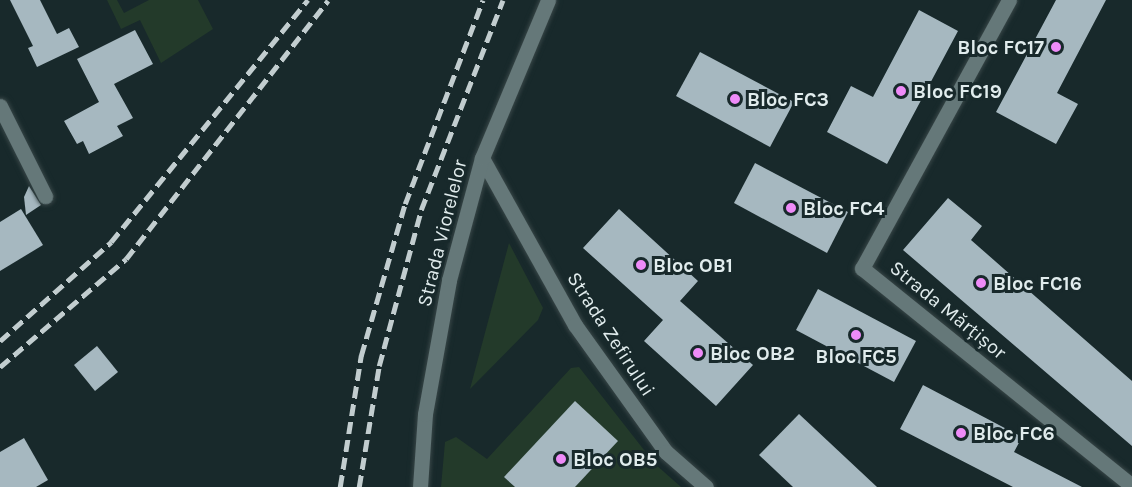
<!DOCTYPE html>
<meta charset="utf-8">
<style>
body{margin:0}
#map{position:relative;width:1132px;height:487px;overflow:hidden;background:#18292b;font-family:Karla,sans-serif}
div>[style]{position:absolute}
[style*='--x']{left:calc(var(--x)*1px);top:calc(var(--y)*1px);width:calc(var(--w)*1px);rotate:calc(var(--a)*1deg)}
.green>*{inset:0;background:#233a2a}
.building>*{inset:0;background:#a6b8c0}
.roads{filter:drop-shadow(0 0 2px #384647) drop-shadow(0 0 2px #384647)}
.minor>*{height:15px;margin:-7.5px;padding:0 7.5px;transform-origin:7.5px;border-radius:7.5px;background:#657879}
.tertiary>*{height:15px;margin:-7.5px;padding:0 7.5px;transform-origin:7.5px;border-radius:7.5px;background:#657879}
.rail>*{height:4.5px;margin-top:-2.25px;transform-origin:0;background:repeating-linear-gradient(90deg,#c2cdcf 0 12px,transparent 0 18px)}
.dots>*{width:16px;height:16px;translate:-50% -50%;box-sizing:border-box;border:3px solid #18292b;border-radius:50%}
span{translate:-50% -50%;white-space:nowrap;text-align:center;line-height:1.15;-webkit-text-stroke:6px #18292b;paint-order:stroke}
.poi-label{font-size:20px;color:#e1eced;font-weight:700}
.right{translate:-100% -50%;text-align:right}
.left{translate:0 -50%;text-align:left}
.street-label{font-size:20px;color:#e1eced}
</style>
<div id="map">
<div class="green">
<div style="clip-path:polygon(107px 0,117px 0,124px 13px,149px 0,198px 0,213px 29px,161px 63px,140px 20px,121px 29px)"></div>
<div style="clip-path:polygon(509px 243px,543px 308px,538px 320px,470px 389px)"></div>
<div style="clip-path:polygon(579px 367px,655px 464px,681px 487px,575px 487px,617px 441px,504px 477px,515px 487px,441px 487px,445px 442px,456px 437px,487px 459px,571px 368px)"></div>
</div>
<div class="building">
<div style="clip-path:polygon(10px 0,40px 0,57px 34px,69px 28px,79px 47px,37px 67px,28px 48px,33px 46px)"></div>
<div style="clip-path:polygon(1056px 0,1106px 0,1057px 93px,1078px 104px,1056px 144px,996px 112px)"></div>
<div style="clip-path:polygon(919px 10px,958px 31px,887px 164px,827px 132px,851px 86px,873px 97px)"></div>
<div style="clip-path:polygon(135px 30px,153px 64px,114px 84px,133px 118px,117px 126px,123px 136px,89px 154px,83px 141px,77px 144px,64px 121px,99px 102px,77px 59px)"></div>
<div style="clip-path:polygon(700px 52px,794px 102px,770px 147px,676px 96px)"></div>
<div style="clip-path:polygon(755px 163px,848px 212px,827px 253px,734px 203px)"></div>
<div style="clip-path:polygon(29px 186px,41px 205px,26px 215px,24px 197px)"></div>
<div style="clip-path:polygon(948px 198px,982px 226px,971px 240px,1132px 381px,1132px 446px,903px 250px)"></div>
<div style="clip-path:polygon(21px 209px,43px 245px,0 271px,0 222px)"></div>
<div style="clip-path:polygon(619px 209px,698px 281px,680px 301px,753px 365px,716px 406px,644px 341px,663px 320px,583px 248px)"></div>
<div style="clip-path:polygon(818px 289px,916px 341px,894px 382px,796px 330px)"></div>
<div style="clip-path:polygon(97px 346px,118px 372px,95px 391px,74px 365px)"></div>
<div style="clip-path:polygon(923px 385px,1022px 437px,1014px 452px,1082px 487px,1013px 487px,900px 429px)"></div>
<div style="clip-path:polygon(575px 401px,618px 441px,575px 487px,515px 487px,504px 477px)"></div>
<div style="clip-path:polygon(799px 414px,877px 487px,793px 487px,759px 455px)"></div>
<div style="clip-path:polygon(24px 438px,48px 480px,36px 487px,0 487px,0 452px)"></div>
</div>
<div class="roads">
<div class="minor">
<div style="--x:1009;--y:0;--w:306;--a:118.7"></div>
<div style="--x:862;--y:268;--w:347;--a:38.9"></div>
<div style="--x:0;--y:106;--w:101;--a:63.4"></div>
<div style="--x:482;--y:158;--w:191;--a:60.9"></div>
<div style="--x:575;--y:325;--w:156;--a:54.4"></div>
<div style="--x:666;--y:452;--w:53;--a:41.2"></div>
</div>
<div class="tertiary">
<div style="--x:420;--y:487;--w:73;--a:-86.1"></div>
<div style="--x:425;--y:414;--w:136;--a:-79.8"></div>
<div style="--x:449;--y:280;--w:126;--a:-74.9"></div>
<div style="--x:482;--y:158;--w:171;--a:-67.3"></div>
</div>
</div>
<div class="rail">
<div style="--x:0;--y:341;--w:149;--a:-41.7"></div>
<div style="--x:111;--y:242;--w:312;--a:-50.9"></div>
<div style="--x:0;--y:367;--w:166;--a:-40.6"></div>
<div style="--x:126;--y:259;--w:328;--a:-52"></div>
<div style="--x:340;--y:487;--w:133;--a:-80.9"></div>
<div style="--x:361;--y:356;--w:158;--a:-73.9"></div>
<div style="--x:405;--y:204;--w:218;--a:-69.1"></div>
<div style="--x:359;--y:487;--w:123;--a:-80.6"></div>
<div style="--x:379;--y:366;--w:162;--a:-74.9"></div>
<div style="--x:421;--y:210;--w:225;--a:-68.7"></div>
</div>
<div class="dots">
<div style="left:1056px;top:47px;background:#ee8bf8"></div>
<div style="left:901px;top:91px;background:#ee8bf8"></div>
<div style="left:735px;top:99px;background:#ee8bf8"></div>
<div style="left:791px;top:208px;background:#ee8bf8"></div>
<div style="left:641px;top:265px;background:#ee8bf8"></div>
<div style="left:981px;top:283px;background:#ee8bf8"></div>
<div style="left:856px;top:335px;background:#ee8bf8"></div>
<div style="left:698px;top:353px;background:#ee8bf8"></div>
<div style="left:961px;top:433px;background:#ee8bf8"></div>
<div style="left:561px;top:459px;background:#ee8bf8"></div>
</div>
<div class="poi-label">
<span class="right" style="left:1044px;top:47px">Bloc FC17</span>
<span class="left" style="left:913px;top:91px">Bloc FC19</span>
<span class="left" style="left:747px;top:99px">Bloc FC3</span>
<span class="left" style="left:803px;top:208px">Bloc FC4</span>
<span class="left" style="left:653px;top:265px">Bloc OB1</span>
<span class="left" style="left:993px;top:283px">Bloc FC16</span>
<span class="left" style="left:710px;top:353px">Bloc OB2</span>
<span style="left:856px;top:356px">Bloc FC5</span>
<span class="left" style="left:973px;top:433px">Bloc FC6</span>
<span class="left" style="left:573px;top:459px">Bloc OB5</span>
</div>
<div class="street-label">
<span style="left:442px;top:233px;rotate:-76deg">Strada Viorelelor</span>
<span style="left:948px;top:310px;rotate:39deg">Strada Mărțișor</span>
<span style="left:611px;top:334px;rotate:57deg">Strada Zefirului</span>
</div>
</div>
